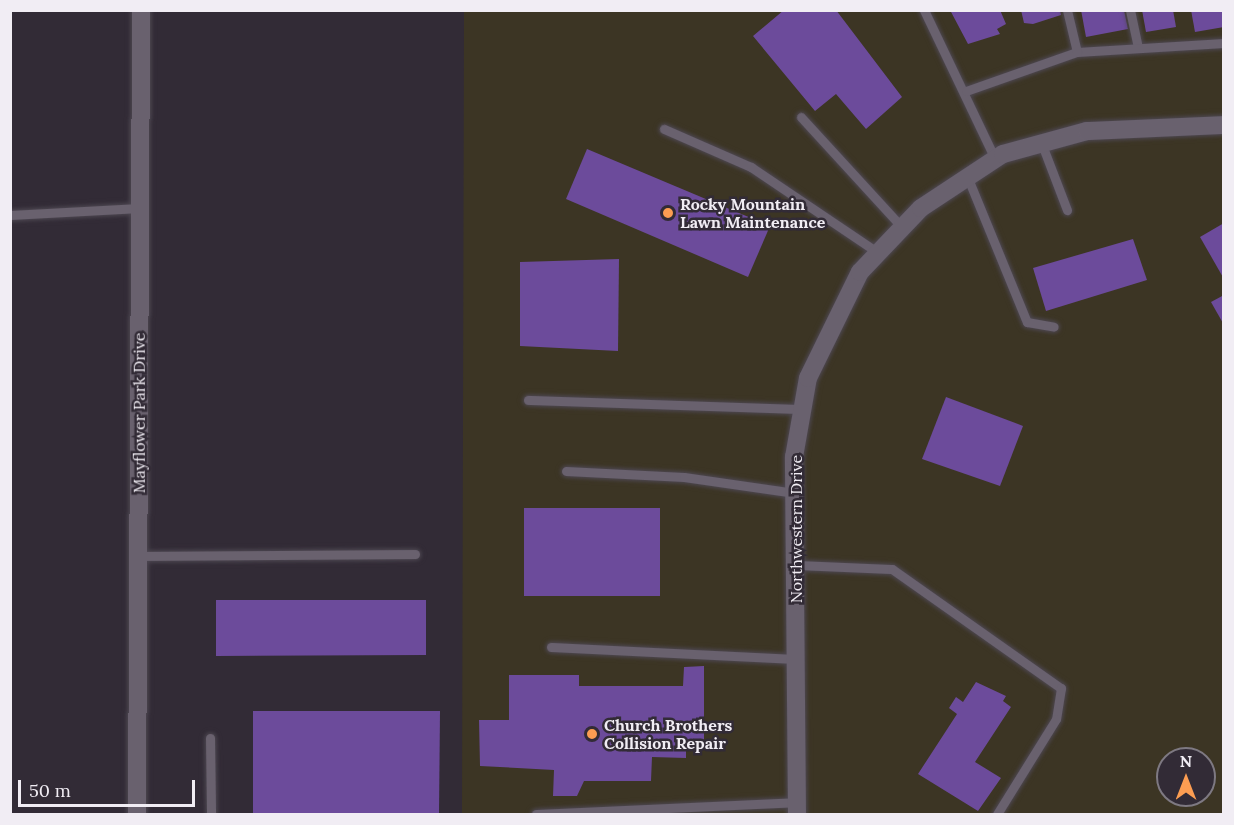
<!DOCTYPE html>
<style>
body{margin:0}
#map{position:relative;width:1234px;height:825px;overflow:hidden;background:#322b36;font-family:Lora,serif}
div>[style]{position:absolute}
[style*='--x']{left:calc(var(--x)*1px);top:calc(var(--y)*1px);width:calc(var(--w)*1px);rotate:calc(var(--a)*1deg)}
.commercial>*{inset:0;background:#3c3524}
.building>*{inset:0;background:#6c4b9b}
.roads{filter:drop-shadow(0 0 2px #4d4751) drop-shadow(0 0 2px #4d4751)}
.service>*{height:9px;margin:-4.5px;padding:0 4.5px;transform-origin:4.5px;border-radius:4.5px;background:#69616e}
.minor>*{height:18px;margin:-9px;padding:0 9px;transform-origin:9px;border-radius:9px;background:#69616e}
.dots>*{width:16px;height:16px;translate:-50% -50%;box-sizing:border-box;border:3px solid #322b36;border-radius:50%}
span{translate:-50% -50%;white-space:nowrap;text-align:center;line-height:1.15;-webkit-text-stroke:5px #322b36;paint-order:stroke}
.poi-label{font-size:16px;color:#f1edf4;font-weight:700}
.left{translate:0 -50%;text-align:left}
.street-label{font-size:16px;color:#f1edf4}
.frame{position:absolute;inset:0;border:12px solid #f1edf4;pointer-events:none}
.north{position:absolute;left:1156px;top:747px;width:60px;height:60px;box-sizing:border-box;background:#322b36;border:2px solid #7e7982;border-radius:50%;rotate:0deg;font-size:16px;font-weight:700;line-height:24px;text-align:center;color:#f1edf4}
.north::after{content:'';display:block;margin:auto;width:21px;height:27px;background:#fc9d52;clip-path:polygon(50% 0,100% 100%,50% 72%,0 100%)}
.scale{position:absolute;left:18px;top:780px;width:177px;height:27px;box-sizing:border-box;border:3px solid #f1edf4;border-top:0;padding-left:8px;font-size:18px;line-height:21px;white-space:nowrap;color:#f1edf4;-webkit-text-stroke:4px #322b36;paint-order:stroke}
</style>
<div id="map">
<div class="commercial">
<div style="clip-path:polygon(evenodd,464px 11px,1223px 11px,1223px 814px,462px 814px,464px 11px,1168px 759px,1204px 759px,1204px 795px,1168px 795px,1168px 759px)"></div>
</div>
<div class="building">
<div style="clip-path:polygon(784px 10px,836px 10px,902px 97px,866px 129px,836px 94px,815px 111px,753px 36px)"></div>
<div style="clip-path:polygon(950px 10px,1000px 10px,1006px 24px,997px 29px,1000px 34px,968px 44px)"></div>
<div style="clip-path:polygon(1021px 10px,1060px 10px,1061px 15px,1033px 24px,1024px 23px)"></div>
<div style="clip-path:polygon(1081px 10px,1124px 10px,1128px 29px,1086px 37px)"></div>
<div style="clip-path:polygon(1142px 10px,1173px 10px,1176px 27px,1146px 32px)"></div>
<div style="clip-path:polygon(1191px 10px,1224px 10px,1224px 27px,1195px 32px)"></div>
<div style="clip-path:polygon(587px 149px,770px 226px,748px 277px,566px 199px)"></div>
<div style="clip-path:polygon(1224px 223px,1224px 279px,1200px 237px)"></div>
<div style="clip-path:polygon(1133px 239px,1147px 280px,1046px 311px,1033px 268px)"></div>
<div style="clip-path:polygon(619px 259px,618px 351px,520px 346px,520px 262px)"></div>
<div style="clip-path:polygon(1224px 295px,1224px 325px,1211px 302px)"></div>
<div style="clip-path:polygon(946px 397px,1023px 426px,1000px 486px,922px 459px)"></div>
<div style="clip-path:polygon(524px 508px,660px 508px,660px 596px,524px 596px)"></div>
<div style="clip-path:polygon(216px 600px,426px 600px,426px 655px,216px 656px)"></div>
<div style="clip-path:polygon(704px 666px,704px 749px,686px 748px,686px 758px,652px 757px,651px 781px,584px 781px,577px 796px,553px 796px,554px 770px,480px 766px,479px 720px,509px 720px,509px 675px,579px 675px,579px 686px,683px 686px,684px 667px)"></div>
<div style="clip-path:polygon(976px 682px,1006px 696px,1003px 701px,1011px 707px,975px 762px,1001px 778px,978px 811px,918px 774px,957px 714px,949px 708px,956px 697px,963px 702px)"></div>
<div style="clip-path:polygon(253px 711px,440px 711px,439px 814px,253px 814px)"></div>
</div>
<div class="roads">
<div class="service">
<div style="--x:924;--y:10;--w:165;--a:64.5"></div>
<div style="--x:1130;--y:10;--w:38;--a:78"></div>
<div style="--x:1077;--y:52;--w:147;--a:-3.5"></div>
<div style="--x:966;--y:91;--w:118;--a:-19.4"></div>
<div style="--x:1077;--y:52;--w:43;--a:-103.4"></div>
<div style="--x:801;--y:117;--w:148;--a:47.5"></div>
<div style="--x:664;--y:129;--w:95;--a:23.6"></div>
<div style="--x:751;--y:167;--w:152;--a:34"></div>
<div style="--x:1041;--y:142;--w:73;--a:69.1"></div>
<div style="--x:967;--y:176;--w:158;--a:67.7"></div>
<div style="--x:1027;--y:322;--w:27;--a:10"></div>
<div style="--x:10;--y:215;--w:130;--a:-3.1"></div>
<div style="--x:528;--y:400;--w:274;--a:1.9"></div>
<div style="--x:566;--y:471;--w:118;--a:2.9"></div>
<div style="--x:684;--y:477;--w:112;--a:8.2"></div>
<div style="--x:139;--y:556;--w:276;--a:-0.4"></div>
<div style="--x:796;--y:565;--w:96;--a:2.4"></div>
<div style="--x:892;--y:569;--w:207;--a:35.2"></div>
<div style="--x:1061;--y:688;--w:31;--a:99"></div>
<div style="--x:1056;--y:719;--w:112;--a:121.8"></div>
<div style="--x:551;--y:647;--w:245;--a:2.8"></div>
<div style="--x:210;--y:738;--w:76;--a:89.2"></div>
<div style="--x:536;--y:814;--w:260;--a:-2.6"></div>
</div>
<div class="minor">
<div style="--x:137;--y:814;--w:804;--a:-89.71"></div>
<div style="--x:797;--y:814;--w:357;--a:-90.5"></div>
<div style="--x:794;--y:457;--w:80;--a:-80"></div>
<div style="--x:808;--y:378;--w:118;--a:-63.9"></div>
<div style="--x:860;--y:272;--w:88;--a:-46.4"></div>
<div style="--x:921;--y:208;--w:98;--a:-33.4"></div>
<div style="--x:1003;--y:154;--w:87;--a:-15.3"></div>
<div style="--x:1087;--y:131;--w:137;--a:-2.5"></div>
</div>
</div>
<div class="dots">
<div style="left:668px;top:213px;background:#fc9d52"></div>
<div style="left:592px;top:734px;background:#fc9d52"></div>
</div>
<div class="poi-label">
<span class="left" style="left:680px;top:213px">Rocky Mountain<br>Lawn Maintenance</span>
<span class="left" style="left:604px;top:734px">Church Brothers<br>Collision Repair</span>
</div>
<div class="street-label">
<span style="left:139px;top:413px;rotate:-90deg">Mayflower Park Drive</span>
<span style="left:796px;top:529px;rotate:-90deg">Northwestern Drive</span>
</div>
<div class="frame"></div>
<div class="north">N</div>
<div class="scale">50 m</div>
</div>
